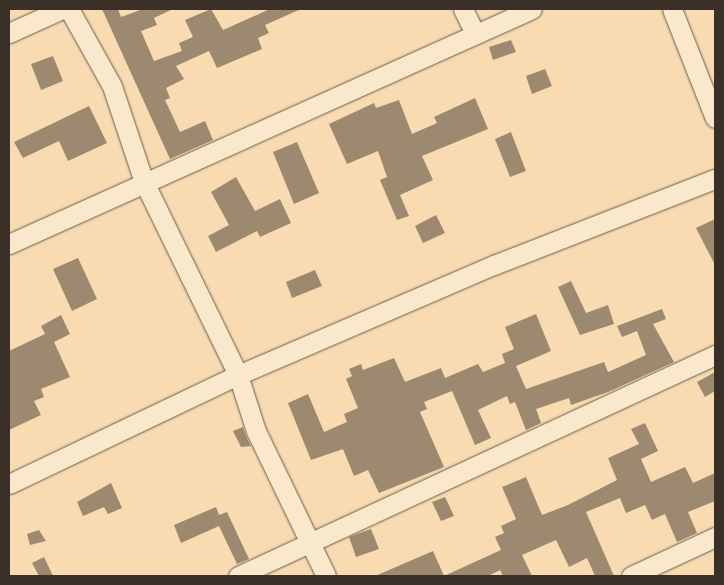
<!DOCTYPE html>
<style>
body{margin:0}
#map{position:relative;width:724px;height:585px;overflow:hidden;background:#f8dbb0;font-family:"IM FELL French Canon",serif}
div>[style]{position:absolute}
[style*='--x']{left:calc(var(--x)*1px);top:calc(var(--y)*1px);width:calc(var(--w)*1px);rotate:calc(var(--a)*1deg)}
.building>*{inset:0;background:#9d896f}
.roads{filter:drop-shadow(0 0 1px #6a5b4a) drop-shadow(0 0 1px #6a5b4a)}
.minor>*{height:19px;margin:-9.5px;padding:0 9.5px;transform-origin:9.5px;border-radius:9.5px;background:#fae8cc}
span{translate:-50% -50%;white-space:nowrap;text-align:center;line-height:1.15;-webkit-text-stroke:5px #fae8cc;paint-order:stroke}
.frame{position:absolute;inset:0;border:10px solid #3b3028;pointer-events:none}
</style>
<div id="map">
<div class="building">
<div style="clip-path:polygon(102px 9px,118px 9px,121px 17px,143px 9px,173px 9px,154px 18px,157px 25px,141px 31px,154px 61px,182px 51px,179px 43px,193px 37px,185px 20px,211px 9px,223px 30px,270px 9px,301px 9px,265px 25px,269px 33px,258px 38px,262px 49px,217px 68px,209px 51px,176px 66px,184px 79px,166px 88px,170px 98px,165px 100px,180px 132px,205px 121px,213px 140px,170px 159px)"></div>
<div style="clip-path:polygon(511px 40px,516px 52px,493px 60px,489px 47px)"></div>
<div style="clip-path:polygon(53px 56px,63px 81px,41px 90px,31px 64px)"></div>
<div style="clip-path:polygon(545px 69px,552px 86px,532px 94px,526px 76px)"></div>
<div style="clip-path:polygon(475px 98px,488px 129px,422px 156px,433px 180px,400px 195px,409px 216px,397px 220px,380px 180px,387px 177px,378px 151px,347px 164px,329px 124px,374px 103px,376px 108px,399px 100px,412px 134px,437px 123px,434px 117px)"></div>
<div style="clip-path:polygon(89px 106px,107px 143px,68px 161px,59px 141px,23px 158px,14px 142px)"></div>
<div style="clip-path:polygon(511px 132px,526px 171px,510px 177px,495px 139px)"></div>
<div style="clip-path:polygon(297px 142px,319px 193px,294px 204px,273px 152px)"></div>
<div style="clip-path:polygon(236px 177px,255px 211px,280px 199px,291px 223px,260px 237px,257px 231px,216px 252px,208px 236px,229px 225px,211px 192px)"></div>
<div style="clip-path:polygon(436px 215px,445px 233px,423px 243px,415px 226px)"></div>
<div style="clip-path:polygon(715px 219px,715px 265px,696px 228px)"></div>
<div style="clip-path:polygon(78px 258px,97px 299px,72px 311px,53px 269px)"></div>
<div style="clip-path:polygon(315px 270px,322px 286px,292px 298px,286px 282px)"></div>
<div style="clip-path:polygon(571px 281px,586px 313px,608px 305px,614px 324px,580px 335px,558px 287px)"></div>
<div style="clip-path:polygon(662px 309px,666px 319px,653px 324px,674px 362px,608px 392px,571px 405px,569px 398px,536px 409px,541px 423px,526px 430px,515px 402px,510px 404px,507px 396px,478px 410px,491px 438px,475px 445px,452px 391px,424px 402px,427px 409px,420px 412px,444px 467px,379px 493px,368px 470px,354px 476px,343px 449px,311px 460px,288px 403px,308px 394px,324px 432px,347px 422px,344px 414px,358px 408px,346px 379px,352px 376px,349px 369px,361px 364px,363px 370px,394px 358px,405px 382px,441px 368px,445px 378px,478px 364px,483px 372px,505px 363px,502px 354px,514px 349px,505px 327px,536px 314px,551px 351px,516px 366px,526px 389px,604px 362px,608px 372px,646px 355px,637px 331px,622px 337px,617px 326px)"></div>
<div style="clip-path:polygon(61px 315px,70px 334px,54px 342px,70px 377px,41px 389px,44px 397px,34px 401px,41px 415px,9px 430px,9px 351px,45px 334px,41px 326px)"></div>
<div style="clip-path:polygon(715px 372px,715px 391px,705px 397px,697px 382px)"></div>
<div style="clip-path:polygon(645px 423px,658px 451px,641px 459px,651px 482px,685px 467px,693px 483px,715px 473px,715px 501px,688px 512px,697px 533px,677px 542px,665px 514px,652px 520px,645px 505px,626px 513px,620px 498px,586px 512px,614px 576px,595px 576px,587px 558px,569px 567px,556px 540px,522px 555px,532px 576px,503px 576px,500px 570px,488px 576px,444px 576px,501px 550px,495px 537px,504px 533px,501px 526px,516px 519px,502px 487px,526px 477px,542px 515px,568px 505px,617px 480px,608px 458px,639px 444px,631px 429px)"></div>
<div style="clip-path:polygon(243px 427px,246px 436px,251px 446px,241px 447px,233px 431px)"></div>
<div style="clip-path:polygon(111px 483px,122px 508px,108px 514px,104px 507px,83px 516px,77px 502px)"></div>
<div style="clip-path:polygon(445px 497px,454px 516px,441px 521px,432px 502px)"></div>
<div style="clip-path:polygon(216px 507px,219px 515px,227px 512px,249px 559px,237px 564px,219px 526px,181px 543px,174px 525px)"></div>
<div style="clip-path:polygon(371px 529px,379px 549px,356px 557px,349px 537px)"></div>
<div style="clip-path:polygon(39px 530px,46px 541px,30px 545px,27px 534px)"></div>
<div style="clip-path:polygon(433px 551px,444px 576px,375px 576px)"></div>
<div style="clip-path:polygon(44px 557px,53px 576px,39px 576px,32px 563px)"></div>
</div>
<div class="roads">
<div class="minor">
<div style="--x:69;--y:9;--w:88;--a:60.8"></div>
<div style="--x:112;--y:86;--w:101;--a:71.6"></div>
<div style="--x:144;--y:182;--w:215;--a:64"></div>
<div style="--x:238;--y:375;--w:59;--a:72.2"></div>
<div style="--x:256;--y:431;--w:161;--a:64.2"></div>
<div style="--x:463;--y:9;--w:28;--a:64"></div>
<div style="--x:672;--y:9;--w:117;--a:68.5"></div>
<div style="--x:9;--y:33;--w:58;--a:-24.4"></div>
<div style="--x:9;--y:244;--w:573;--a:-24.2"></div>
<div style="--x:9;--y:484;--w:254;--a:-25.5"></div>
<div style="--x:238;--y:375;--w:279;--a:-23.3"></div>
<div style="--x:494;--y:265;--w:237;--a:-21.3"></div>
<div style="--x:238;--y:576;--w:526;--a:-24.86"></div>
<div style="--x:631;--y:576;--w:93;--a:-24.9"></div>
</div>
</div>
<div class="frame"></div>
</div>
